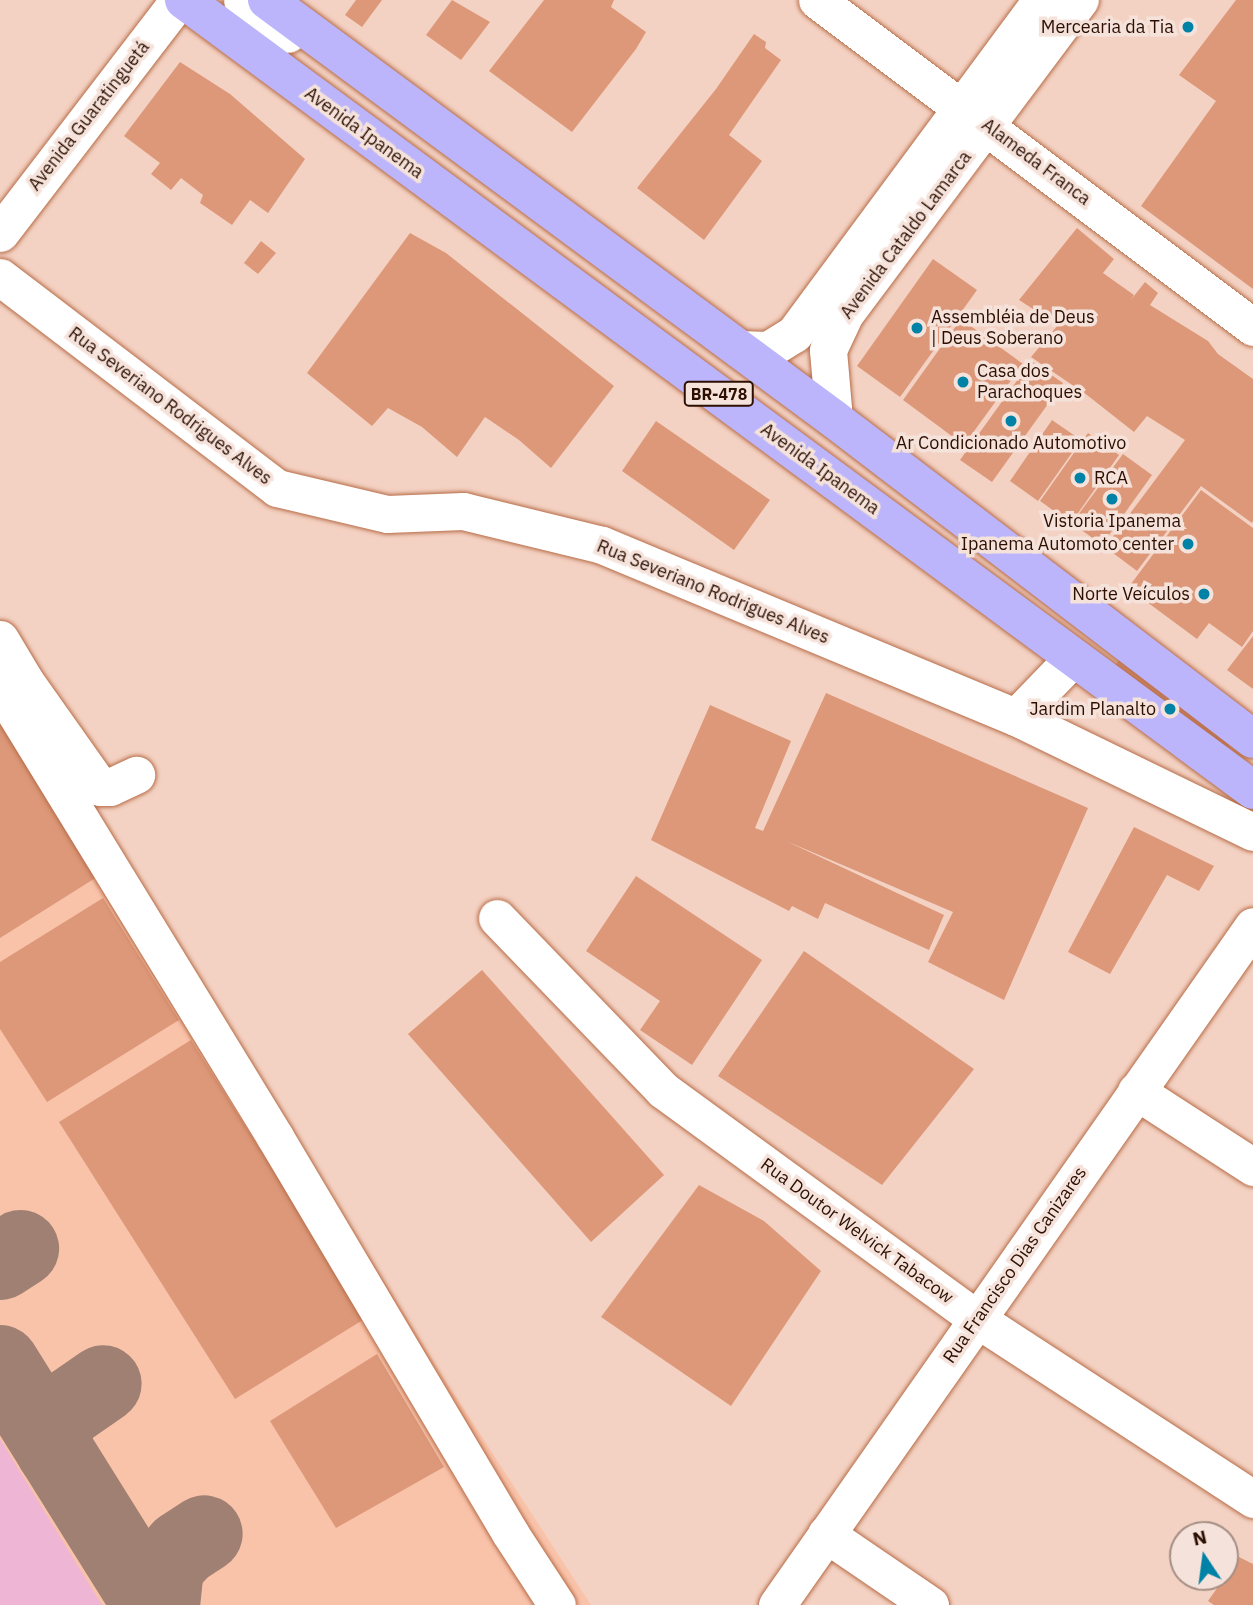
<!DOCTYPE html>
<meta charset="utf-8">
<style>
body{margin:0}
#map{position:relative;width:1253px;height:1605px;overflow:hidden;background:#f4d2c3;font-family:"IBM Plex Sans",sans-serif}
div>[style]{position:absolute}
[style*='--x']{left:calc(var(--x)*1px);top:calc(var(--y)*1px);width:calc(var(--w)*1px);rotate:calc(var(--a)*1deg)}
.built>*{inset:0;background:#f9c3aa}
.green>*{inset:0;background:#efb5d4}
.taxiway>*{height:77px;margin:-38.5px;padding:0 38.5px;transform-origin:38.5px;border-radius:38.5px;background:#a08072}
.building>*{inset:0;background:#dc9879}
.roads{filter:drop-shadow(0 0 2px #b76c47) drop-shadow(0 0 2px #b76c47)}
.minor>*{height:37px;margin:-18.5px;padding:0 18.5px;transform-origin:18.5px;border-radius:18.5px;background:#fff}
.major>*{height:38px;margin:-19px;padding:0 19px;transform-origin:19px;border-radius:19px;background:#bcb5fb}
.dots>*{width:19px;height:19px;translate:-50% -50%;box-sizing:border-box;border:4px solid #f5e3db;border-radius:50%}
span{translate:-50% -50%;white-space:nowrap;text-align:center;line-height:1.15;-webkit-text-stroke:7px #f5e3db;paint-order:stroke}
.shield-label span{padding:2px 5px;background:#f5e3db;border:2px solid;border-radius:5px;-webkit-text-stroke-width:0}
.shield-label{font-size:16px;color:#2d0f02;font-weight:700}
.poi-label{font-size:18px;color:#2d0f02}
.right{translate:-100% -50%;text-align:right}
.left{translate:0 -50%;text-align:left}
.street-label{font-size:18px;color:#2d0f02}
.north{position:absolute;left:1169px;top:1521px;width:70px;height:70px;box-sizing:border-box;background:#f5e3db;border:2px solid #a58e84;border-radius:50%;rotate:347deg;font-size:19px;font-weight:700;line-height:28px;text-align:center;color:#2d0f02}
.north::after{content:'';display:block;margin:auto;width:24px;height:32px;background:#0082a6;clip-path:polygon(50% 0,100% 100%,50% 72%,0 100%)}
</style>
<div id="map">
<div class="built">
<div style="clip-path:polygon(0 662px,447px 1383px,591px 1605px,0 1605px)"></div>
</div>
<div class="green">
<div style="clip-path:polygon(0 1439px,102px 1605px,0 1605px)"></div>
</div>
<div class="taxiway">
<div style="--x:0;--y:1261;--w:24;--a:-33"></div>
<div style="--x:0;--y:1363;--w:285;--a:58"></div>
<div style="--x:54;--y:1450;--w:20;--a:-96"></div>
<div style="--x:52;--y:1430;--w:23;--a:-59"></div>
<div style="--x:64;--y:1410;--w:47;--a:-34.7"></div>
<div style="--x:161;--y:1605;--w:39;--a:-84"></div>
<div style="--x:165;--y:1566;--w:24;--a:-48"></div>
<div style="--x:181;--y:1548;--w:27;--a:-33"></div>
</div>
<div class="building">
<div style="clip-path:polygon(356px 0,382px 0,362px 27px,345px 15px)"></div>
<div style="clip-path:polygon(452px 0,490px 22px,461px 60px,426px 35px)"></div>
<div style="clip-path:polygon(544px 0,614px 0,611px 7px,646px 32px,636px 49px,572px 132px,489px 71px)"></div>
<div style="clip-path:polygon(1236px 0,1253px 0,1253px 289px,1141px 206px,1216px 101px,1179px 75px)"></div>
<div style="clip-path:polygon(754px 34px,766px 42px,765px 48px,781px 60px,729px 135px,762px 161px,704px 240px,637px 188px,716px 89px)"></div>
<div style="clip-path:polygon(180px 62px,230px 94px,305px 159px,268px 213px,250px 200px,232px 225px,200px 203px,203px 195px,181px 178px,171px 190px,151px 174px,160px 163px,124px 136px)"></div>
<div style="clip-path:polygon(1077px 228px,1114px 259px,1103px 273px,1134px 295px,1130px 301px,1145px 282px,1158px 293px,1150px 305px,1208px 341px,1218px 354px,1253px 379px,1253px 521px,1252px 523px,1201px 486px,1137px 571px,1105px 547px,1185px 440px,1147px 416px,1134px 432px,1087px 395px,1031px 357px,1058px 325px,1019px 300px)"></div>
<div style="clip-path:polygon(410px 233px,446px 253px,614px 386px,551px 468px,519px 440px,485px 417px,457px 457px,422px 427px,388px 408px,372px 426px,307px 373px)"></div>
<div style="clip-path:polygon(261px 241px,276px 253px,258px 274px,244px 263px)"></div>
<div style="clip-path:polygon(933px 259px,977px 290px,900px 397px,857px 366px)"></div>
<div style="clip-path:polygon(961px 319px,1023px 364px,964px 445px,903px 400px)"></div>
<div style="clip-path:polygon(1031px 361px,1063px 383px,992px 482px,960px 460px)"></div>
<div style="clip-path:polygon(1052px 420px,1081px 440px,1038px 501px,1010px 481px)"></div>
<div style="clip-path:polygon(656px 421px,770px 500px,734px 550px,622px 471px)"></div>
<div style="clip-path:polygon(1088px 433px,1119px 455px,1071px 523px,1040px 501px)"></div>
<div style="clip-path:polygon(1123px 454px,1152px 475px,1102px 545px,1072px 523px)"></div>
<div style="clip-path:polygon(1201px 490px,1253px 528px,1253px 631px,1242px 647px,1209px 623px,1197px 639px,1128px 588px)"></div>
<div style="clip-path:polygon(1253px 636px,1253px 689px,1227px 670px)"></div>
<div style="clip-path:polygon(1119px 660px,1230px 744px,1220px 757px,1110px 673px)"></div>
<div style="clip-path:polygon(826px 693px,1088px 808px,1004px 1000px,928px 962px,953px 912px,786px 841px,944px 915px,929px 950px,825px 903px,818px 919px,792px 906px,789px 911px,651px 840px,710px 705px,791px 741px,755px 828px,763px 831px)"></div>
<div style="clip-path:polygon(0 724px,97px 877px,0 938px)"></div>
<div style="clip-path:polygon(1134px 827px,1214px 866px,1199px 891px,1167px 875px,1110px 974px,1068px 952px)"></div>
<div style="clip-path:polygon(636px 876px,762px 960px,692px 1065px,640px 1030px,660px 1001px,586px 951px)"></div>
<div style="clip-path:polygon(103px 898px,179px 1020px,47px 1102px,0 1029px,0 962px)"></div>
<div style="clip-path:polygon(804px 951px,974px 1069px,882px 1185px,718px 1076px)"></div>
<div style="clip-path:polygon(482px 970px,664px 1175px,591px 1242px,408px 1034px)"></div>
<div style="clip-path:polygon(191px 1040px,366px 1318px,235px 1399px,59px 1122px)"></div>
<div style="clip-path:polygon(699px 1185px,764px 1221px,821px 1271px,731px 1406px,601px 1317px)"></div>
<div style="clip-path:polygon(377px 1354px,444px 1467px,336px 1528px,270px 1421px)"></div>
<div style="clip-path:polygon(1239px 1557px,1253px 1564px,1253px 1605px,1214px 1605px,1208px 1601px)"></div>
</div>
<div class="roads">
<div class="minor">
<div style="--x:242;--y:0;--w:57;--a:36.5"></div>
<div style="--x:817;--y:0;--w:545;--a:36.87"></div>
<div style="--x:0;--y:233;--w:294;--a:-52.5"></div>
<div style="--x:0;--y:277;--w:348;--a:37.3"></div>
<div style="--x:277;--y:488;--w:113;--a:13.3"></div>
<div style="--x:387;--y:514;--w:76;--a:-2.3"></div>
<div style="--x:463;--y:511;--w:143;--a:13.7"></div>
<div style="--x:602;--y:545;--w:448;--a:22.6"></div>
<div style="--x:1016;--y:717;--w:263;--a:25.9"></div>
<div style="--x:739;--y:349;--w:29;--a:2"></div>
<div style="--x:768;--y:350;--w:31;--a:-32"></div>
<div style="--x:794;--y:334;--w:415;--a:-53.5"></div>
<div style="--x:834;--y:419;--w:69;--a:-95"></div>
<div style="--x:828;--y:350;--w:38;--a:-65"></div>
<div style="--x:844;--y:315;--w:394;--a:-53.2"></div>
<div style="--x:0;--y:639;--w:49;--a:59.2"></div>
<div style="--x:25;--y:681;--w:130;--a:54.7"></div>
<div style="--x:100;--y:787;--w:10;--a:0"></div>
<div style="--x:110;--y:787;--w:29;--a:-25"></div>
<div style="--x:0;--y:688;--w:527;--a:58.51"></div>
<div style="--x:275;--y:1137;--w:460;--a:59.3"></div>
<div style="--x:510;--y:1533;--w:86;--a:56.9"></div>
<div style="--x:1016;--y:717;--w:83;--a:-46"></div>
<div style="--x:497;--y:918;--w:239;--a:46"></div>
<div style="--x:663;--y:1090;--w:389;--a:36.1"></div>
<div style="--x:977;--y:1319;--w:330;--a:33.1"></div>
<div style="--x:1136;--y:1091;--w:140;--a:33"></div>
<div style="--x:826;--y:1534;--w:126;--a:34.3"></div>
<div style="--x:777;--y:1605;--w:829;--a:-54.97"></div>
</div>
<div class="major">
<div style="--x:184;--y:0;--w:1329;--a:36.46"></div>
<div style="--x:267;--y:0;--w:705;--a:36.46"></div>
<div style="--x:834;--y:419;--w:527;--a:37.37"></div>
</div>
</div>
<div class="dots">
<div style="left:1188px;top:27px;background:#0082a6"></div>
<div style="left:917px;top:328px;background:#0082a6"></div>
<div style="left:963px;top:382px;background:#0082a6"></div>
<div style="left:1011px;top:421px;background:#0082a6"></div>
<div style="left:1080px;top:478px;background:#0082a6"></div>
<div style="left:1112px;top:499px;background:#0082a6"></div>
<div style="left:1188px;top:544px;background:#0082a6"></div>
<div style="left:1204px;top:594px;background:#0082a6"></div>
<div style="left:1170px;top:709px;background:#0082a6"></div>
</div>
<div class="shield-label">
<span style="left:719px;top:394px">BR-478</span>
</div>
<div class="poi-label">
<span class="right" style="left:1174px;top:27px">Mercearia da Tia</span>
<span class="left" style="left:931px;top:328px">Assembléia de Deus<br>| Deus Soberano</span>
<span class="left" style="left:977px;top:382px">Casa dos<br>Parachoques</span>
<span style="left:1011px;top:443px">Ar Condicionado Automotivo</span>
<span class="left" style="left:1094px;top:478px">RCA</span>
<span style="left:1112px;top:521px">Vistoria Ipanema</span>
<span class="right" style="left:1174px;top:544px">Ipanema Automoto center</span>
<span class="right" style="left:1190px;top:594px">Norte Veículos</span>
<span class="right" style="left:1156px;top:709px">Jardim Planalto</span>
</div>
<div class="street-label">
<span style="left:89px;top:116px;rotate:-52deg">Avenida Guaratinguetá</span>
<span style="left:364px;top:133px;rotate:36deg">Avenida Ipanema</span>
<span style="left:1036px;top:162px;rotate:37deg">Alameda Franca</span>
<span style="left:906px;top:235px;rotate:-53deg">Avenida Cataldo Lamarca</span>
<span style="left:170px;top:406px;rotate:37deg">Rua Severiano Rodrigues Alves</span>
<span style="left:820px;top:469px;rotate:36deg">Avenida Ipanema</span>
<span style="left:713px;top:592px;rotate:22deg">Rua Severiano Rodrigues Alves</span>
<span style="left:857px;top:1231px;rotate:36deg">Rua Doutor Welvick Tabacow</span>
<span style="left:1015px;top:1265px;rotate:-55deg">Rua Francisco Dias Canizares</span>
</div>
<div class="north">N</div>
</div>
